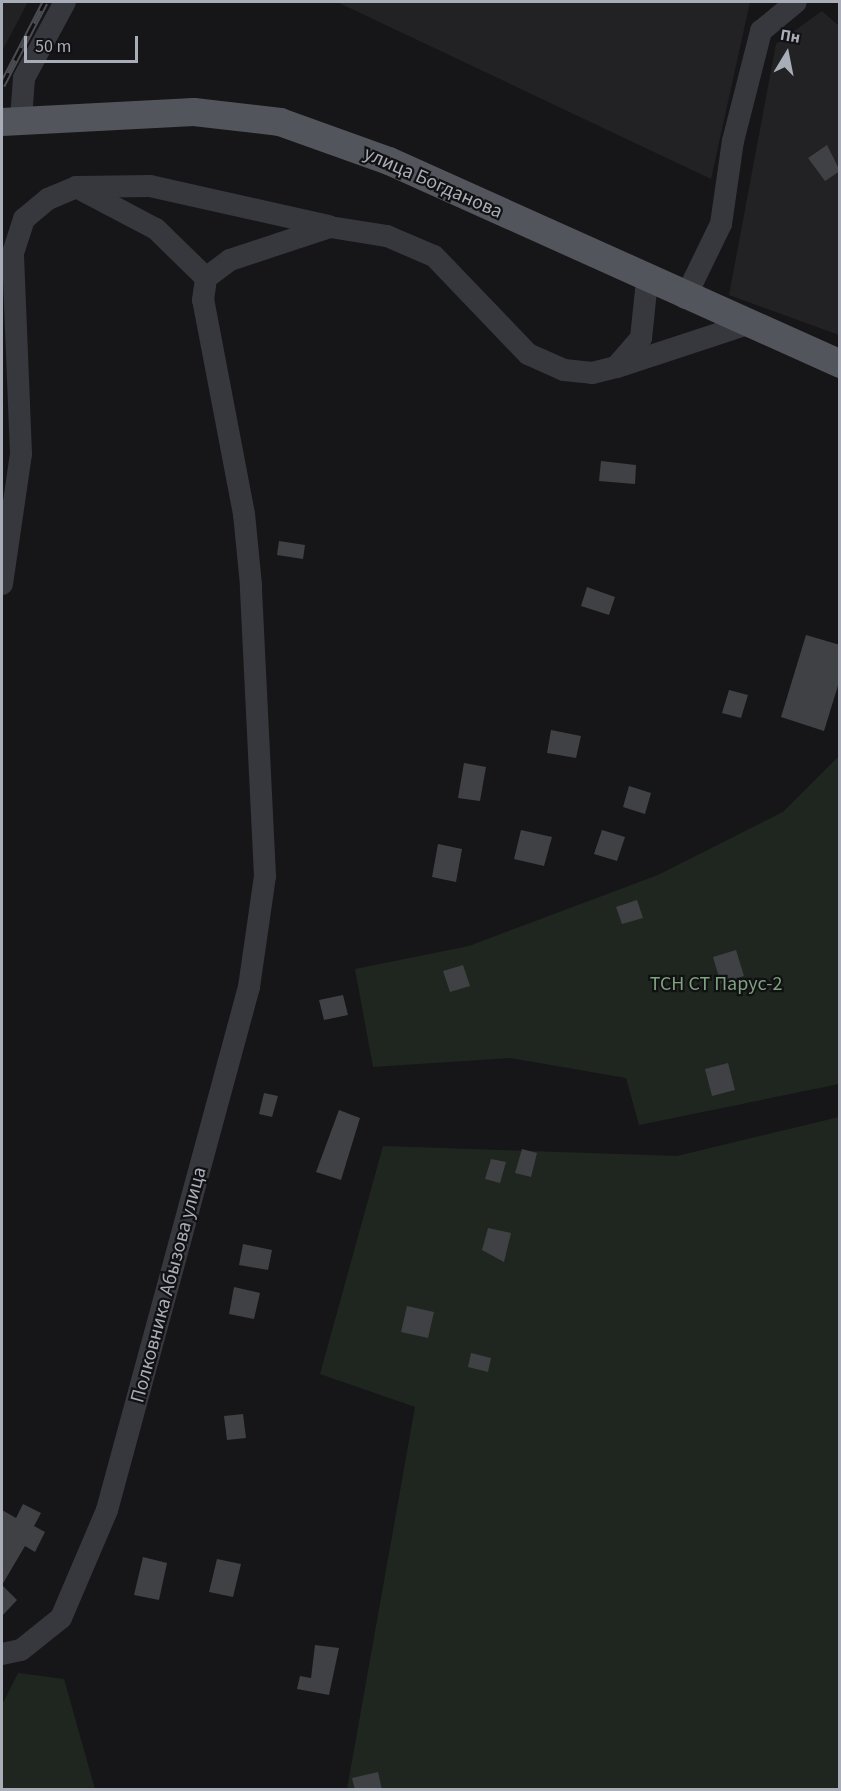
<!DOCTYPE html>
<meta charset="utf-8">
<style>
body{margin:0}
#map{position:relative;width:841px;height:1791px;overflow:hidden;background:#161618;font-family:"Source Sans 3",sans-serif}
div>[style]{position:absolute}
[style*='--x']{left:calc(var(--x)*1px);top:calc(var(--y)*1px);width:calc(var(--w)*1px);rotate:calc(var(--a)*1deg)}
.built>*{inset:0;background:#222225}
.green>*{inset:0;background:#1e261f}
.building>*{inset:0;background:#404145}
.minor>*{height:22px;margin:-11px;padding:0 11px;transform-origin:11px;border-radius:11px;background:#37383d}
.major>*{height:28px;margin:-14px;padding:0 14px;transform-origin:14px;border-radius:14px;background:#53555c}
.rail>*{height:7px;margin-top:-3.5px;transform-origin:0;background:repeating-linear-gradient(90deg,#111113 0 14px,#4a4c52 0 28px);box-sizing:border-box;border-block:2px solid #4a4c52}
span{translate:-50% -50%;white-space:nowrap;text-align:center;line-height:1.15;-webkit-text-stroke:4.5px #111113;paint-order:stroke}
.street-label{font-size:20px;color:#a8adb8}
.park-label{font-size:20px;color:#7fa381}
.frame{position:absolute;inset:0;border:3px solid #a8adb8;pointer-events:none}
.north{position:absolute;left:757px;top:24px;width:60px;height:60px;-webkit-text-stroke:4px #111113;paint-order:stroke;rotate:10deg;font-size:16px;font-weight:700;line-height:24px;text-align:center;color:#a8adb8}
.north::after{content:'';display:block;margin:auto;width:21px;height:27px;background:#a8adb8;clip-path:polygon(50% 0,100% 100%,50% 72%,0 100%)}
.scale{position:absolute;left:24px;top:36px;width:114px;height:27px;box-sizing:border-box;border:3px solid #a8adb8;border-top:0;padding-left:8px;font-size:18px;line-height:21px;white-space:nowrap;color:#a8adb8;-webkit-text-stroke:4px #111113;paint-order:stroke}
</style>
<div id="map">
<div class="built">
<div style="clip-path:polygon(2px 2px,28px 2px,2px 51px)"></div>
<div style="clip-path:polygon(337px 2px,750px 2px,711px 179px)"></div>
<div style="clip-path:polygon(822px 11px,839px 26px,839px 335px,729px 295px,776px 44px)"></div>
</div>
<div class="green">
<div style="clip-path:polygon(839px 756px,839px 1084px,639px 1125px,626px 1078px,510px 1058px,373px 1067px,355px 969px,469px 946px,658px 875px,783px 812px)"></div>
<div style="clip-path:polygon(839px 1117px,839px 1789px,347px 1789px,415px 1407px,320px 1374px,383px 1146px,677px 1156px)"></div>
<div style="clip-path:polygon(18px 1673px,64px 1679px,95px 1789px,2px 1789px,2px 1705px)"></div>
</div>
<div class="building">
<div style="clip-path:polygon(827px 145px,840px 171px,825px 181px,808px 158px)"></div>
<div style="clip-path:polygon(601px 461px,636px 465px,635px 484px,599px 481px)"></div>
<div style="clip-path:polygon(279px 541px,305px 545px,303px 559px,277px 555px)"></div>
<div style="clip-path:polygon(587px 587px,615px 597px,609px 615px,581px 606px)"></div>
<div style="clip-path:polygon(806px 635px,840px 645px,840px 679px,824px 731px,781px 717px)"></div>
<div style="clip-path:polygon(729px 690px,748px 695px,741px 718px,722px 713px)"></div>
<div style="clip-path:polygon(551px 730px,581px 736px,576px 758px,547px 753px)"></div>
<div style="clip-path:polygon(464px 763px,486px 767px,480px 801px,458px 798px)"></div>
<div style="clip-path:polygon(629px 786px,651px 793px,645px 814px,623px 807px)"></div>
<div style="clip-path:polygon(521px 830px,552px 837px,544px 866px,514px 859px)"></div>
<div style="clip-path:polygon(602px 830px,625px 837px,617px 861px,594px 854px)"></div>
<div style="clip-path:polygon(438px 844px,462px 849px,456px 882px,432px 877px)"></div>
<div style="clip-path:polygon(637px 900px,643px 918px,622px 924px,616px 907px)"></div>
<div style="clip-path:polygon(736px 950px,744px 976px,721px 984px,713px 957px)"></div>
<div style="clip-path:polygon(463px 965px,470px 986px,450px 992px,443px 971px)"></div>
<div style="clip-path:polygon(343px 995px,348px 1015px,324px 1020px,319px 1000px)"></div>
<div style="clip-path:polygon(728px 1063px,735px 1090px,712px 1096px,705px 1069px)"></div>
<div style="clip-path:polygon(264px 1093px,278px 1096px,272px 1117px,259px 1114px)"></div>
<div style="clip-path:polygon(339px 1110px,360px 1118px,341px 1180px,316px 1172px)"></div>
<div style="clip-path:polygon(522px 1149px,537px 1153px,531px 1177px,515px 1173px)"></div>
<div style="clip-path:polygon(491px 1159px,506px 1162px,500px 1183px,485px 1179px)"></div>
<div style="clip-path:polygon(488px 1228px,511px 1233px,504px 1262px,482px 1250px)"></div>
<div style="clip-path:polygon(243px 1244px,272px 1250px,268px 1270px,239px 1265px)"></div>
<div style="clip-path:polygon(234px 1287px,260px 1293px,254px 1319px,229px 1314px)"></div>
<div style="clip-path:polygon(407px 1306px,434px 1312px,428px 1338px,401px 1332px)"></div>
<div style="clip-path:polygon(471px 1353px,491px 1358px,488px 1372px,468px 1367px)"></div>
<div style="clip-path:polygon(243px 1414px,246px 1438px,227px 1440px,224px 1416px)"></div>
<div style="clip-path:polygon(23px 1504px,41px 1513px,34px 1526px,45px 1532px,35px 1552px,25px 1546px,2px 1585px,17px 1600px,2px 1616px,2px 1510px,16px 1518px)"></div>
<div style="clip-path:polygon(143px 1557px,167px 1563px,159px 1600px,134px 1595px)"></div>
<div style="clip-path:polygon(217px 1559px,241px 1564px,233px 1597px,209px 1592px)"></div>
<div style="clip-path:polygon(315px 1645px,339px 1648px,329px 1695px,297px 1689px,300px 1676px,311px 1678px)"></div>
<div style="clip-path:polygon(378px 1772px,382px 1790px,355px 1790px,352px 1778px)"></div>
</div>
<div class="minor">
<div style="--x:21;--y:119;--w:41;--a:-85.8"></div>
<div style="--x:24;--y:78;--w:86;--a:-61.7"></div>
<div style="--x:80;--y:189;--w:86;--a:27.8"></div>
<div style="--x:156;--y:229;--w:70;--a:44.4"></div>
<div style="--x:685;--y:298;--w:82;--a:-64.1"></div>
<div style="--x:721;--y:224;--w:84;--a:-81.8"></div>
<div style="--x:733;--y:141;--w:114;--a:-75.7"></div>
<div style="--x:761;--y:31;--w:45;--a:-39.6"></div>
<div style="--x:617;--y:367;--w:135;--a:-18.2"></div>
<div style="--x:2;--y:584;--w:131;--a:-81.7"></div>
<div style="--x:21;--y:454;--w:201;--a:-92.3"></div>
<div style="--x:13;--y:253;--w:36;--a:-72"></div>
<div style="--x:24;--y:219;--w:31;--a:-40"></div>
<div style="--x:48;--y:199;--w:30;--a:-23"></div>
<div style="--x:76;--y:187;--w:74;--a:-0.8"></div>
<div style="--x:150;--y:186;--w:183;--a:12.6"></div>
<div style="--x:2;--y:1654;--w:19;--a:-12"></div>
<div style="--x:21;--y:1650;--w:51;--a:-38.7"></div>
<div style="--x:61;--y:1618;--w:117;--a:-66.9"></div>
<div style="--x:107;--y:1510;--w:542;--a:-74.81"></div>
<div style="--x:249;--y:987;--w:112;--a:-81.8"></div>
<div style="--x:265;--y:876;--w:291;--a:-92.8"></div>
<div style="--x:251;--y:585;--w:71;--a:-95.6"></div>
<div style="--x:244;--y:514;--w:218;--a:-100.8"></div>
<div style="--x:203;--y:300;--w:22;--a:-82"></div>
<div style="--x:206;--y:278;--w:30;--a:-37"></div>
<div style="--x:230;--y:260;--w:105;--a:-18.3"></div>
<div style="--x:330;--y:227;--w:58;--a:9"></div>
<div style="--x:387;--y:236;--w:51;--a:23.1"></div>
<div style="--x:434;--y:256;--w:136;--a:46.2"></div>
<div style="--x:528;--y:354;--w:39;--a:24"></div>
<div style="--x:564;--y:370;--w:28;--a:6"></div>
<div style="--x:592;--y:373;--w:25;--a:-14"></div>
<div style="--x:616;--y:367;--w:38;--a:-49"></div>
<div style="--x:641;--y:338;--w:57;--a:-84"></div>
</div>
<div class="major">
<div style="--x:2;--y:122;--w:192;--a:-3"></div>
<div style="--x:194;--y:112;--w:87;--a:6.6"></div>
<div style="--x:280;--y:122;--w:116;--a:19.7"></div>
<div style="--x:389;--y:161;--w:495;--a:24.2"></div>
</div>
<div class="rail">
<div style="--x:2;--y:85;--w:93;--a:-62.6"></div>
</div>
<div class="street-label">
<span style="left:433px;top:183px;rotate:24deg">улица Богданова</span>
<span style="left:169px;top:1285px;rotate:-75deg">Полковника Абызова улица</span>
</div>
<div class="park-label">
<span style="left:716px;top:984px">ТСН СТ Парус-2</span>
</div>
<div class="frame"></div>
<div class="north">Пн</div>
<div class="scale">50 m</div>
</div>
